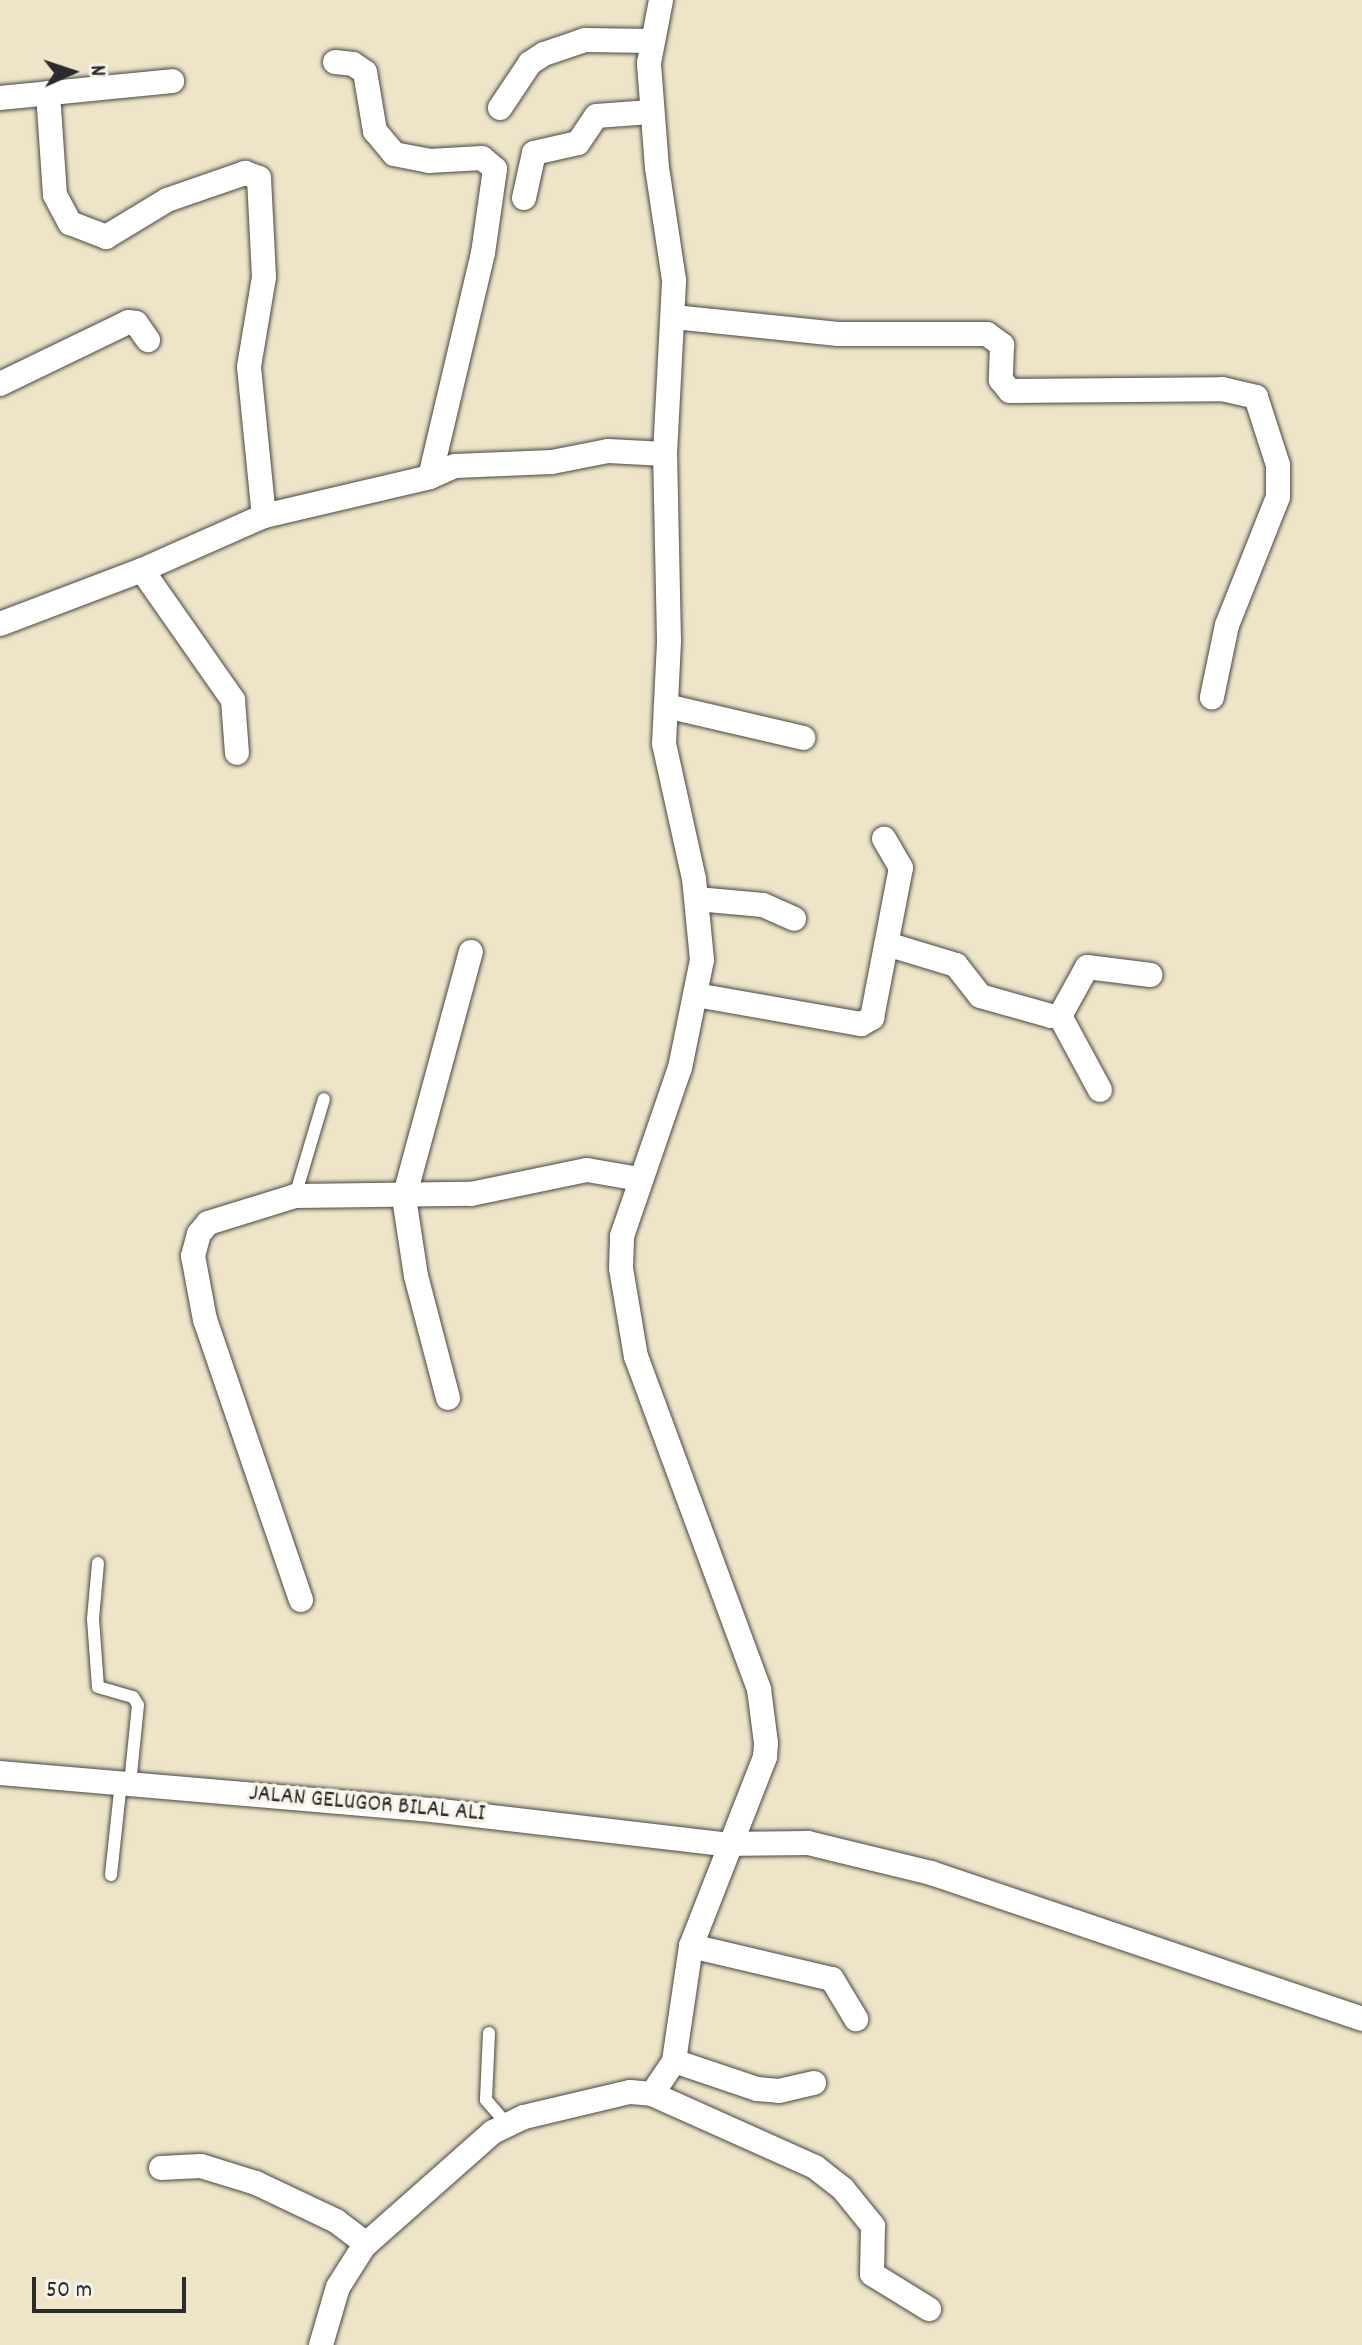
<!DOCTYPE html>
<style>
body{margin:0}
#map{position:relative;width:1362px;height:2345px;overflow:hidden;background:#eee5c9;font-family:Dekko,sans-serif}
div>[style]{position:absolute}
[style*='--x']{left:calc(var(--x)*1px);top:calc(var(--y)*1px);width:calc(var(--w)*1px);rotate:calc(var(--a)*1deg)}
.roads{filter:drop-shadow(0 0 2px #484743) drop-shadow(0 0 2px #484743)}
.lane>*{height:12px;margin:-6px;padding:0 6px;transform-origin:6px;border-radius:6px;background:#fff}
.street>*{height:24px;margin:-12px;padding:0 12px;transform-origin:12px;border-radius:12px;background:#fff}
span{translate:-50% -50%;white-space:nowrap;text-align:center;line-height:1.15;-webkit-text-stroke:7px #f7f3e8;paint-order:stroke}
.street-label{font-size:24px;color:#2b2b2b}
.north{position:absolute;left:32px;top:32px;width:80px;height:80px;-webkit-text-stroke:6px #f7f3e8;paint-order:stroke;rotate:87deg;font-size:22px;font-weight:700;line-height:32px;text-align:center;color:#2b2b2b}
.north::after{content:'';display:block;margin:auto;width:28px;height:36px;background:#2b2b2b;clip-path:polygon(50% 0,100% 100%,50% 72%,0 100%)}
.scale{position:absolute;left:32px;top:2277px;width:154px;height:36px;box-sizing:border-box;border:4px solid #2b2b2b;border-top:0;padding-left:10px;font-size:24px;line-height:28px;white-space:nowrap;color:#2b2b2b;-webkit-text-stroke:6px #f7f3e8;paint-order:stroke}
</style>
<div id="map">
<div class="roads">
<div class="lane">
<div style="--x:295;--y:1196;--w:101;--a:-73.4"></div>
<div style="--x:98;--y:1563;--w:56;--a:95.1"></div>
<div style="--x:93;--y:1619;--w:68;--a:85.8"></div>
<div style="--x:98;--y:1687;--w:36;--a:16"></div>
<div style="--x:133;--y:1697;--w:9;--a:58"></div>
<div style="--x:138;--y:1705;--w:79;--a:95.8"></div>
<div style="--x:111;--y:1875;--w:94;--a:-83.9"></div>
<div style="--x:489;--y:2033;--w:67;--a:92.6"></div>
<div style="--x:486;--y:2100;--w:30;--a:49"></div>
</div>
<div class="street">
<div style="--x:335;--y:62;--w:18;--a:6"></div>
<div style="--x:353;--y:64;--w:14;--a:34"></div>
<div style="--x:365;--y:72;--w:60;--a:80.4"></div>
<div style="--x:375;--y:131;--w:30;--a:50"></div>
<div style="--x:394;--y:154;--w:36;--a:11"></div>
<div style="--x:429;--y:161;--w:53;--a:-3.2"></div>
<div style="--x:482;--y:158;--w:17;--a:40"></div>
<div style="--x:495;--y:169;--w:85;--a:98.1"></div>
<div style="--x:483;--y:253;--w:230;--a:103.3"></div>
<div style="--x:48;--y:93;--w:102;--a:86.1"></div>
<div style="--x:55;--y:195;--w:32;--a:62"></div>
<div style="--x:70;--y:223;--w:39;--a:21"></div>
<div style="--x:106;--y:237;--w:71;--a:-31.2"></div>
<div style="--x:167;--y:200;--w:83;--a:-19.1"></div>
<div style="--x:245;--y:173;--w:15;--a:20"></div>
<div style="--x:259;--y:178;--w:99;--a:87.1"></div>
<div style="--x:264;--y:277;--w:91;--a:99.5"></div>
<div style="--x:249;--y:367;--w:150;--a:84.3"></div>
<div style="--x:0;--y:98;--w:173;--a:-5.6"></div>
<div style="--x:500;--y:108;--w:54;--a:-56.3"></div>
<div style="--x:530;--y:63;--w:17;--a:-33"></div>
<div style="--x:544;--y:54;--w:43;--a:-18.9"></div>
<div style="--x:585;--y:40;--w:67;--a:0.9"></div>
<div style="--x:524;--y:198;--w:46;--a:-77.5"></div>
<div style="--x:534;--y:153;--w:45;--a:-12.8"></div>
<div style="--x:578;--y:143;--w:32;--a:-56"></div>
<div style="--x:596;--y:116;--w:55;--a:-4.2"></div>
<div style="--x:674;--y:317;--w:165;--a:5.9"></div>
<div style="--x:838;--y:334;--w:149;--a:0"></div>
<div style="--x:987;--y:334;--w:19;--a:36"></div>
<div style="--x:1002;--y:345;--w:35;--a:92"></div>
<div style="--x:1001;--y:380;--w:14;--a:51"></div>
<div style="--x:1010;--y:391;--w:212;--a:-0.5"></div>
<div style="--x:1222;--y:389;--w:35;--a:13"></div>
<div style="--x:1256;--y:397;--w:71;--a:72.1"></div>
<div style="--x:1278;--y:465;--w:32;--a:90"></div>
<div style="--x:1278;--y:497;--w:138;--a:111.7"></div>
<div style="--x:1227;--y:625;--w:74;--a:101.8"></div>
<div style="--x:0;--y:384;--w:142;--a:-25.8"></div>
<div style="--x:128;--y:322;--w:8;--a:7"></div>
<div style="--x:136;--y:323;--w:21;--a:55"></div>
<div style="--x:142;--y:570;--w:133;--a:-23.9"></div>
<div style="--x:264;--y:516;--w:171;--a:-13.2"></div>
<div style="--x:430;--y:477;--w:27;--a:-24"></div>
<div style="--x:455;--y:466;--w:97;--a:-2.4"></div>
<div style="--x:552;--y:462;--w:57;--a:-11.1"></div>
<div style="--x:608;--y:451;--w:57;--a:3"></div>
<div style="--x:0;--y:624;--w:152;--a:-20.8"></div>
<div style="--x:142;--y:570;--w:159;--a:55"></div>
<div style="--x:233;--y:700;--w:53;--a:85.7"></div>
<div style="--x:666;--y:706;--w:141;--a:13.1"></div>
<div style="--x:697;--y:899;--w:66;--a:5.2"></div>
<div style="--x:763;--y:905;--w:34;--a:24"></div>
<div style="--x:890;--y:945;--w:69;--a:16.9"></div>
<div style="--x:956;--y:965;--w:39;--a:52"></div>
<div style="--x:980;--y:996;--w:74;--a:15.7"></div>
<div style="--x:1051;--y:1016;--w:9;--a:0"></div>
<div style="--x:1060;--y:1016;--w:56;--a:-61.1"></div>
<div style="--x:1087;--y:967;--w:64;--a:7.2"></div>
<div style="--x:696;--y:995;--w:168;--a:10"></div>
<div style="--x:861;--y:1024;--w:13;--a:-29"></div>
<div style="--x:872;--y:1018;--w:153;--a:-79.1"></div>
<div style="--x:901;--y:868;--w:34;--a:-120"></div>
<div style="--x:1060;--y:1016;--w:84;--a:61.6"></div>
<div style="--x:448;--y:1398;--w:126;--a:-104.7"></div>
<div style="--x:416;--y:1276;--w:79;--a:-98.7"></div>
<div style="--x:404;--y:1198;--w:255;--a:-74.8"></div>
<div style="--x:301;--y:1600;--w:296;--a:-108.9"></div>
<div style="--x:205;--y:1320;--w:65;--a:-100.6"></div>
<div style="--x:193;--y:1256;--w:23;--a:-75"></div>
<div style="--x:199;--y:1234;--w:14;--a:-51"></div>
<div style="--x:208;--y:1223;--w:91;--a:-17.2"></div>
<div style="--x:295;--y:1196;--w:176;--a:-0.7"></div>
<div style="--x:471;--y:1194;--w:118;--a:-11.7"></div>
<div style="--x:587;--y:1170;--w:53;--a:9.8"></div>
<div style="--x:0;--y:1773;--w:434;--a:4.9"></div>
<div style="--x:432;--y:1810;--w:291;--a:6.7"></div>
<div style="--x:721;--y:1844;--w:87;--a:-0.7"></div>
<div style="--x:808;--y:1843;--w:127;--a:13.7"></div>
<div style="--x:931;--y:1873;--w:455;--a:18.7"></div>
<div style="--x:691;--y:1946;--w:145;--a:13.2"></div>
<div style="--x:832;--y:1979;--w:47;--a:59"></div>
<div style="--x:674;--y:2061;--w:88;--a:18.6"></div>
<div style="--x:757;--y:2089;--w:22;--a:5"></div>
<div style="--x:779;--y:2091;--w:36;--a:-13"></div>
<div style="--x:652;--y:2094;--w:40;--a:-56"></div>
<div style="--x:674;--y:2061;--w:116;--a:-81.6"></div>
<div style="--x:691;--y:1946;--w:203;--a:-68.6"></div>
<div style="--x:765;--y:1757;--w:14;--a:-86"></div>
<div style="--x:766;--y:1743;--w:54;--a:-97.4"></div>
<div style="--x:759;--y:1689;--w:354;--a:-110.3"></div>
<div style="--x:636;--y:1357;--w:90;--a:-99.6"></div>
<div style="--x:621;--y:1268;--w:32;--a:-88"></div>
<div style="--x:622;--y:1236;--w:178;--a:-71"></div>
<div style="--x:680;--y:1068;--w:110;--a:-78.5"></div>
<div style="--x:702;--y:960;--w:81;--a:-95.6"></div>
<div style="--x:694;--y:879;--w:138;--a:-102.5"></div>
<div style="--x:664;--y:744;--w:103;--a:-87.2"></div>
<div style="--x:669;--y:641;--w:187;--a:-91.2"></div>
<div style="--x:665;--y:454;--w:174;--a:-87"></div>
<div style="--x:674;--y:280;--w:113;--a:-98.6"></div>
<div style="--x:657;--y:168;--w:105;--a:-94.4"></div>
<div style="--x:649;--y:63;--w:64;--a:-79.2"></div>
<div style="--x:161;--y:2168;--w:40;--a:-2.9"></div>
<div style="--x:201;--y:2166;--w:58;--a:17.2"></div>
<div style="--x:256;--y:2183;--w:89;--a:25.4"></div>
<div style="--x:336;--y:2221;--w:38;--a:37"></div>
<div style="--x:321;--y:2345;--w:60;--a:-73.7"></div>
<div style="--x:338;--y:2287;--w:49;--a:-57.6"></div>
<div style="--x:364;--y:2246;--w:172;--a:-41.5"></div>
<div style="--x:493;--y:2132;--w:34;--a:-26"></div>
<div style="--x:524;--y:2117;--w:109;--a:-13.3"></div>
<div style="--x:630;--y:2092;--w:22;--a:5"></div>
<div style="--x:652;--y:2094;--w:179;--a:24.1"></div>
<div style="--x:815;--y:2167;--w:36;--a:38"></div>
<div style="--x:843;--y:2189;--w:48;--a:51"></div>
<div style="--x:873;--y:2226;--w:48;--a:91.2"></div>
<div style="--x:872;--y:2274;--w:67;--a:31.6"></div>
</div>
</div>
<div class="street-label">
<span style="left:367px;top:1805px;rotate:5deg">JALAN GELUGOR BILAL ALI</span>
</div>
<div class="north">N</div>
<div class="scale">50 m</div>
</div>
